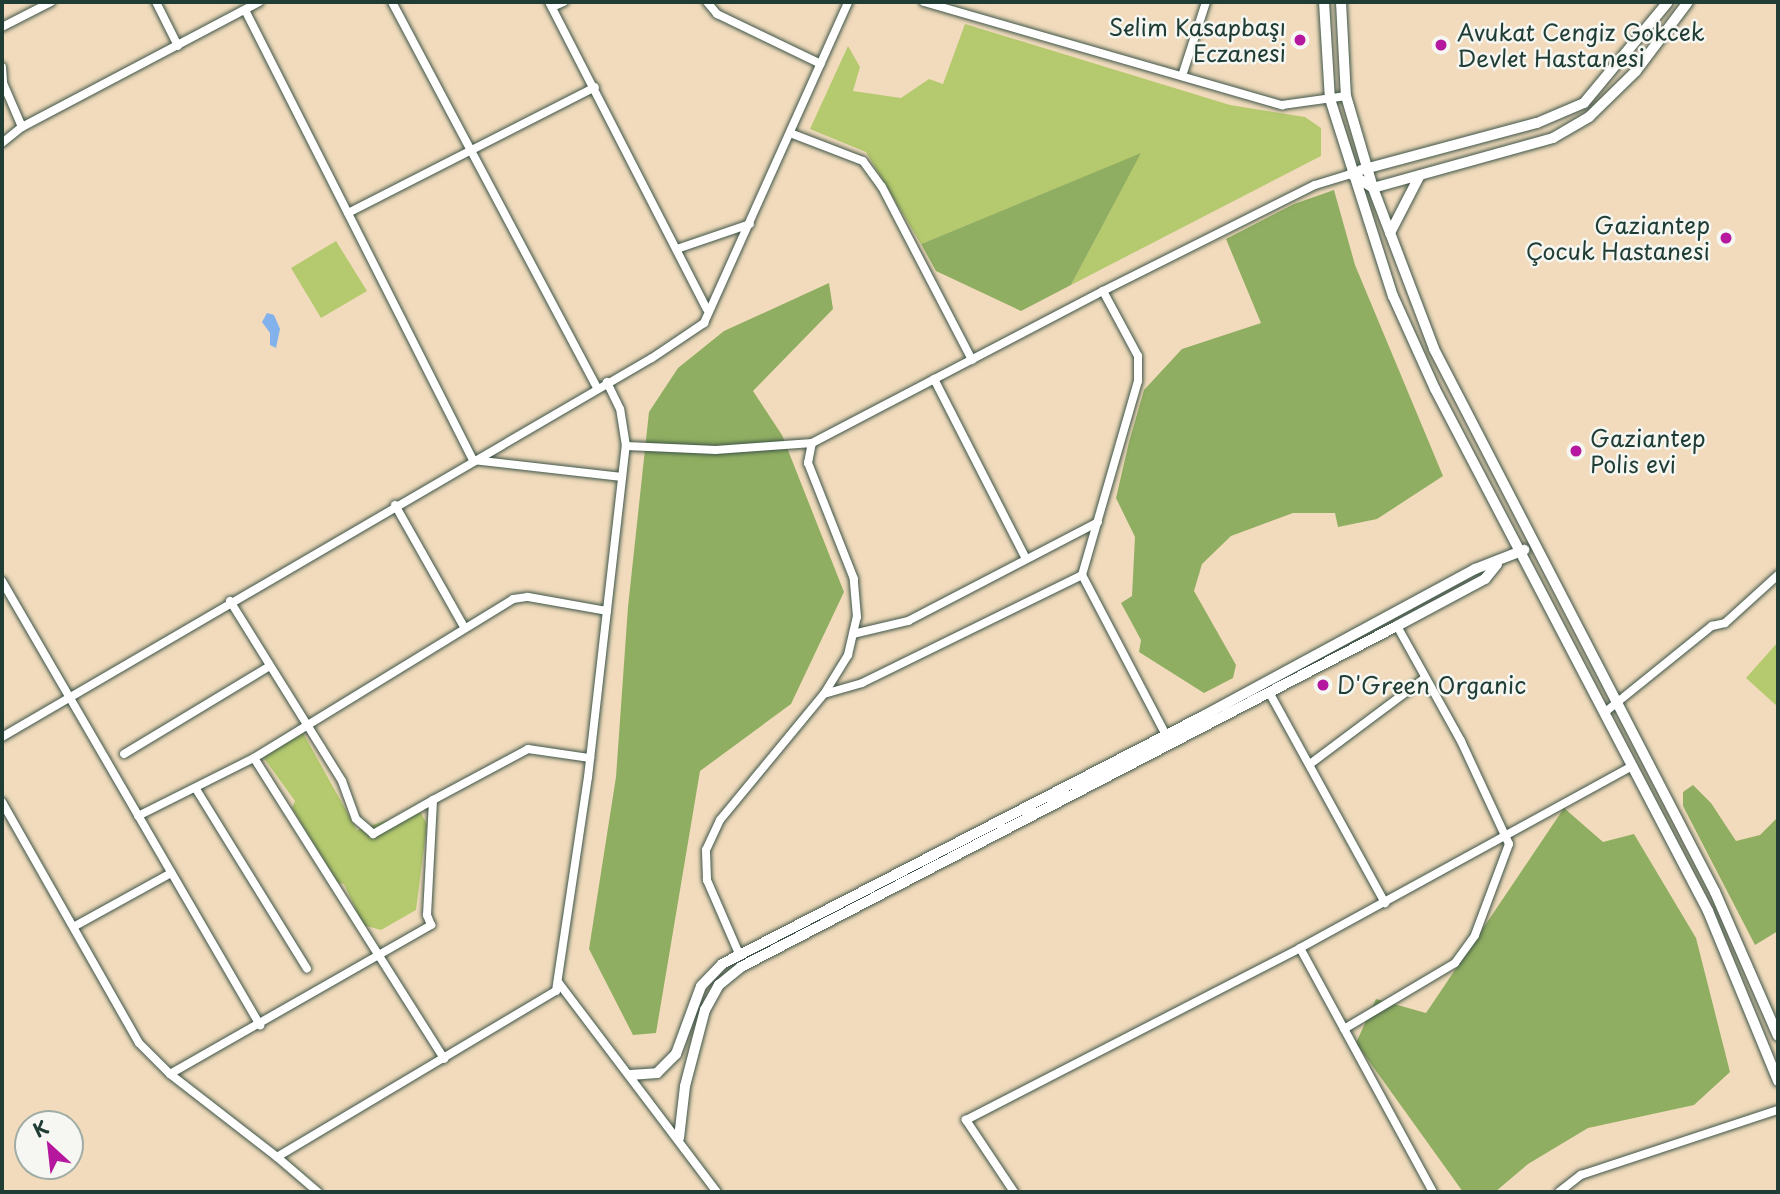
<!DOCTYPE html>
<meta charset="utf-8">
<style>
body{margin:0}
#map{position:relative;width:1780px;height:1194px;overflow:hidden;background:#f1dbbc;font-family:"Playpen Sans",sans-serif}
div>[style]{position:absolute}
[style*='--x']{left:calc(var(--x)*1px);top:calc(var(--y)*1px);width:calc(var(--w)*1px);rotate:calc(var(--a)*1deg)}
.green>*{inset:0;background:#b5ca6e}
.forest>*{inset:0;background:#90ae61}
.water>*{inset:0;background:#82b1ec}
.roads{filter:drop-shadow(0 0 2px #3e5548) drop-shadow(0 0 2px #3e5548)}
.minor>*{height:8px;margin:-4px;padding:0 4px;transform-origin:4px;border-radius:4px;background:#fff}
.tertiary>*{height:10px;margin:-5px;padding:0 5px;transform-origin:5px;border-radius:5px;background:#fff}
.dots>*{width:19px;height:19px;translate:-50% -50%;box-sizing:border-box;border:4px solid #f6f6f2;border-radius:50%}
span{translate:-50% -50%;white-space:nowrap;text-align:center;line-height:1.15;-webkit-text-stroke:5px #f6f6f2;paint-order:stroke}
.poi-label{font-size:23px;color:#1f3d34}
.right{translate:-100% -50%;text-align:right}
.left{translate:0 -50%;text-align:left}
.frame{position:absolute;inset:0;border:4px solid #1f3d34;pointer-events:none}
.north{position:absolute;left:14px;top:1110px;width:70px;height:70px;box-sizing:border-box;background:#f6f6f2;border:2px solid #a0aca6;border-radius:50%;rotate:333deg;font-size:19px;font-weight:700;line-height:28px;text-align:center;color:#1f3d34}
.north::after{content:'';display:block;margin:auto;width:24px;height:32px;background:#b5179e;clip-path:polygon(50% 0,100% 100%,50% 72%,0 100%)}
</style>
<div id="map">
<div class="green">
<div style="clip-path:polygon(965px 24px,1230px 105px,1305px 117px,1321px 128px,1321px 156px,1071px 285px,1140px 154px,921px 244px,866px 152px,810px 129px,848px 46px,860px 67px,853px 91px,901px 98px,929px 79px,943px 84px)"></div>
<div style="clip-path:polygon(336px 241px,367px 291px,321px 318px,291px 268px)"></div>
<div style="clip-path:polygon(1778px 642px,1778px 707px,1746px 678px)"></div>
<div style="clip-path:polygon(302px 731px,357px 830px,419px 810px,427px 824px,416px 910px,381px 930px,363px 925px,344px 884px,338px 883px,292px 808px,295px 801px,261px 754px)"></div>
</div>
<div class="forest">
<div style="clip-path:polygon(1141px 153px,1071px 285px,1021px 311px,936px 271px,921px 244px)"></div>
<div style="clip-path:polygon(1334px 190px,1355px 265px,1443px 476px,1377px 519px,1338px 527px,1335px 513px,1293px 513px,1231px 536px,1202px 564px,1194px 591px,1236px 665px,1233px 678px,1204px 693px,1139px 652px,1141px 640px,1121px 603px,1132px 596px,1135px 537px,1116px 498px,1129px 442px,1144px 390px,1182px 349px,1261px 323px,1226px 239px,1294px 204px)"></div>
<div style="clip-path:polygon(829px 283px,833px 309px,753px 391px,782px 435px,844px 592px,791px 704px,700px 771px,656px 1033px,633px 1035px,589px 949px,616px 777px,628px 607px,649px 412px,678px 368px,724px 331px)"></div>
<div style="clip-path:polygon(1693px 785px,1711px 803px,1736px 841px,1760px 835px,1778px 817px,1778px 931px,1755px 945px,1683px 806px,1683px 792px)"></div>
<div style="clip-path:polygon(1564px 808px,1603px 842px,1634px 834px,1696px 938px,1730px 1072px,1694px 1105px,1588px 1128px,1528px 1164px,1495px 1192px,1463px 1192px,1356px 1043px,1376px 999px,1426px 1013px)"></div>
</div>
<div class="water">
<div style="clip-path:polygon(267px 313px,274px 315px,280px 329px,276px 348px,270px 345px,270px 333px,262px 322px)"></div>
</div>
<div class="roads">
<div class="minor">
<div style="--x:156;--y:2;--w:49;--a:63.4"></div>
<div style="--x:392;--y:2;--w:437;--a:62"></div>
<div style="--x:549;--y:2;--w:345;--a:62.8"></div>
<div style="--x:707;--y:2;--w:16;--a:50"></div>
<div style="--x:717;--y:14;--w:115;--a:25.7"></div>
<div style="--x:924;--y:2;--w:373;--a:16.1"></div>
<div style="--x:1282;--y:105;--w:65;--a:-8"></div>
<div style="--x:552;--y:7;--w:13;--a:-23"></div>
<div style="--x:245;--y:10;--w:504;--a:63.13"></div>
<div style="--x:473;--y:460;--w:150;--a:6.5"></div>
<div style="--x:2;--y:27;--w:55;--a:-27"></div>
<div style="--x:2;--y:67;--w:16;--a:86"></div>
<div style="--x:3;--y:83;--w:48;--a:66.6"></div>
<div style="--x:1182;--y:76;--w:78;--a:-72"></div>
<div style="--x:790;--y:133;--w:78;--a:21"></div>
<div style="--x:863;--y:161;--w:32;--a:54"></div>
<div style="--x:882;--y:187;--w:195;--a:62.5"></div>
<div style="--x:2;--y:143;--w:26;--a:-39"></div>
<div style="--x:22;--y:127;--w:268;--a:-27.8"></div>
<div style="--x:348;--y:213;--w:277;--a:-27"></div>
<div style="--x:677;--y:249;--w:77;--a:-18.9"></div>
<div style="--x:934;--y:379;--w:202;--a:62.9"></div>
<div style="--x:626;--y:446;--w:90;--a:2.5"></div>
<div style="--x:716;--y:450;--w:96;--a:-4.2"></div>
<div style="--x:812;--y:443;--w:328;--a:-27.6"></div>
<div style="--x:1103;--y:291;--w:237;--a:-26.6"></div>
<div style="--x:1315;--y:185;--w:38;--a:-17"></div>
<div style="--x:395;--y:505;--w:138;--a:60.5"></div>
<div style="--x:1082;--y:575;--w:185;--a:62.3"></div>
<div style="--x:2;--y:581;--w:514;--a:59.84"></div>
<div style="--x:230;--y:601;--w:212;--a:58.1"></div>
<div style="--x:342;--y:781;--w:40;--a:69.8"></div>
<div style="--x:356;--y:819;--w:23;--a:41"></div>
<div style="--x:373;--y:834;--w:69;--a:-29.5"></div>
<div style="--x:853;--y:634;--w:57;--a:-13.3"></div>
<div style="--x:908;--y:621;--w:214;--a:-27.5"></div>
<div style="--x:1269;--y:692;--w:241;--a:61.2"></div>
<div style="--x:824;--y:694;--w:40;--a:-16"></div>
<div style="--x:862;--y:683;--w:245;--a:-26.1"></div>
<div style="--x:1082;--y:575;--w:202;--a:-73.9"></div>
<div style="--x:1138;--y:381;--w:25;--a:-90"></div>
<div style="--x:1138;--y:356;--w:74;--a:-118.3"></div>
<div style="--x:1604;--y:713;--w:139;--a:-38.9"></div>
<div style="--x:1712;--y:626;--w:13;--a:-13"></div>
<div style="--x:1725;--y:623;--w:72;--a:-42.2"></div>
<div style="--x:2;--y:737;--w:752;--a:-30.25"></div>
<div style="--x:652;--y:358;--w:63;--a:-33.9"></div>
<div style="--x:704;--y:323;--w:352;--a:-65.8"></div>
<div style="--x:124;--y:754;--w:170;--a:-31.1"></div>
<div style="--x:254;--y:758;--w:356;--a:57.7"></div>
<div style="--x:1310;--y:764;--w:144;--a:-36.8"></div>
<div style="--x:196;--y:789;--w:211;--a:58.3"></div>
<div style="--x:2;--y:802;--w:277;--a:60.4"></div>
<div style="--x:139;--y:1043;--w:44;--a:45"></div>
<div style="--x:170;--y:1074;--w:135;--a:37.8"></div>
<div style="--x:277;--y:1157;--w:325;--a:-30.8"></div>
<div style="--x:556;--y:991;--w:216;--a:-81.5"></div>
<div style="--x:588;--y:777;--w:333;--a:-83.5"></div>
<div style="--x:626;--y:446;--w:37;--a:-99"></div>
<div style="--x:620;--y:409;--w:30;--a:-116"></div>
<div style="--x:138;--y:816;--w:130;--a:-26.6"></div>
<div style="--x:254;--y:758;--w:304;--a:-31.5"></div>
<div style="--x:513;--y:599;--w:15;--a:-8"></div>
<div style="--x:528;--y:597;--w:80;--a:10"></div>
<div style="--x:75;--y:926;--w:110;--a:-28.9"></div>
<div style="--x:1300;--y:948;--w:278;--a:61.4"></div>
<div style="--x:740;--y:956;--w:83;--a:-113.5"></div>
<div style="--x:707;--y:880;--w:30;--a:-92"></div>
<div style="--x:706;--y:850;--w:33;--a:-65"></div>
<div style="--x:720;--y:820;--w:163;--a:-50.5"></div>
<div style="--x:824;--y:694;--w:46;--a:-58.4"></div>
<div style="--x:848;--y:655;--w:39;--a:-77"></div>
<div style="--x:857;--y:617;--w:38;--a:-95"></div>
<div style="--x:854;--y:579;--w:125;--a:-111.6"></div>
<div style="--x:808;--y:463;--w:20;--a:-79"></div>
<div style="--x:558;--y:982;--w:263;--a:52.9"></div>
<div style="--x:1344;--y:1029;--w:129;--a:-30.7"></div>
<div style="--x:1455;--y:963;--w:34;--a:-54"></div>
<div style="--x:1475;--y:935;--w:97;--a:-69.5"></div>
<div style="--x:1509;--y:844;--w:114;--a:-115"></div>
<div style="--x:1461;--y:741;--w:132;--a:-119.1"></div>
<div style="--x:170;--y:1074;--w:301;--a:-29.7"></div>
<div style="--x:431;--y:925;--w:11;--a:-112"></div>
<div style="--x:427;--y:915;--w:115;--a:-87"></div>
<div style="--x:433;--y:800;--w:108;--a:-28.2"></div>
<div style="--x:528;--y:749;--w:63;--a:8.3"></div>
<div style="--x:277;--y:1157;--w:54;--a:40.5"></div>
<div style="--x:1014;--y:1192;--w:87;--a:-123.7"></div>
<div style="--x:966;--y:1120;--w:376;--a:-27.2"></div>
<div style="--x:1300;--y:948;--w:379;--a:-28.7"></div>
<div style="--x:1559;--y:1192;--w:28;--a:-38"></div>
<div style="--x:1581;--y:1175;--w:207;--a:-18.3"></div>
</div>
<div class="tertiary">
<div style="--x:1324;--y:2;--w:97;--a:86.5"></div>
<div style="--x:1330;--y:99;--w:207;--a:72.3"></div>
<div style="--x:1393;--y:296;--w:102;--a:65.7"></div>
<div style="--x:1435;--y:389;--w:589;--a:62.39"></div>
<div style="--x:1708;--y:911;--w:184;--a:67.6"></div>
<div style="--x:1341;--y:2;--w:94;--a:87"></div>
<div style="--x:1346;--y:96;--w:96;--a:73.6"></div>
<div style="--x:1373;--y:188;--w:172;--a:69.2"></div>
<div style="--x:1434;--y:349;--w:611;--a:62.64"></div>
<div style="--x:1715;--y:892;--w:157;--a:66.4"></div>
<div style="--x:1361;--y:170;--w:182;--a:-15"></div>
<div style="--x:1537;--y:123;--w:51;--a:-23.1"></div>
<div style="--x:1584;--y:103;--w:131;--a:-50.3"></div>
<div style="--x:1351;--y:174;--w:26;--a:32"></div>
<div style="--x:1373;--y:188;--w:187;--a:-15.5"></div>
<div style="--x:1553;--y:138;--w:42;--a:-30.3"></div>
<div style="--x:1589;--y:117;--w:66;--a:-44.4"></div>
<div style="--x:1636;--y:71;--w:86;--a:-53"></div>
<div style="--x:1390;--y:233;--w:65;--a:-62.7"></div>
<div style="--x:630;--y:1075;--w:27;--a:-4"></div>
<div style="--x:657;--y:1073;--w:27;--a:-45"></div>
<div style="--x:676;--y:1054;--w:72;--a:-69.8"></div>
<div style="--x:701;--y:986;--w:30;--a:-46"></div>
<div style="--x:722;--y:964;--w:543;--a:-27.27"></div>
<div style="--x:1205;--y:715;--w:307;--a:-28.4"></div>
<div style="--x:1475;--y:569;--w:53;--a:-21.2"></div>
<div style="--x:679;--y:1138;--w:52;--a:-83.4"></div>
<div style="--x:685;--y:1086;--w:79;--a:-75.3"></div>
<div style="--x:705;--y:1010;--w:29;--a:-61"></div>
<div style="--x:719;--y:985;--w:28;--a:-39"></div>
<div style="--x:741;--y:967;--w:739;--a:-27.47"></div>
<div style="--x:1397;--y:626;--w:100;--a:-28.1"></div>
<div style="--x:1485;--y:579;--w:19;--a:-51"></div>
</div>
</div>
<div class="dots">
<div style="left:1300px;top:40px;background:#b5179e"></div>
<div style="left:1441px;top:45px;background:#b5179e"></div>
<div style="left:1726px;top:238px;background:#b5179e"></div>
<div style="left:1576px;top:451px;background:#b5179e"></div>
<div style="left:1323px;top:685px;background:#b5179e"></div>
</div>
<div class="poi-label">
<span class="right" style="left:1286px;top:40px">Selim Kasapbaşı<br>Eczanesi</span>
<span class="left" style="left:1457px;top:45px">Avukat Cengiz Gokcek<br>Devlet Hastanesi</span>
<span class="right" style="left:1710px;top:238px">Gaziantep<br>Çocuk Hastanesi</span>
<span class="left" style="left:1590px;top:451px">Gaziantep<br>Polis evi</span>
<span class="left" style="left:1337px;top:685px">D'Green Organic</span>
</div>
<div class="frame"></div>
<div class="north">K</div>
</div>
